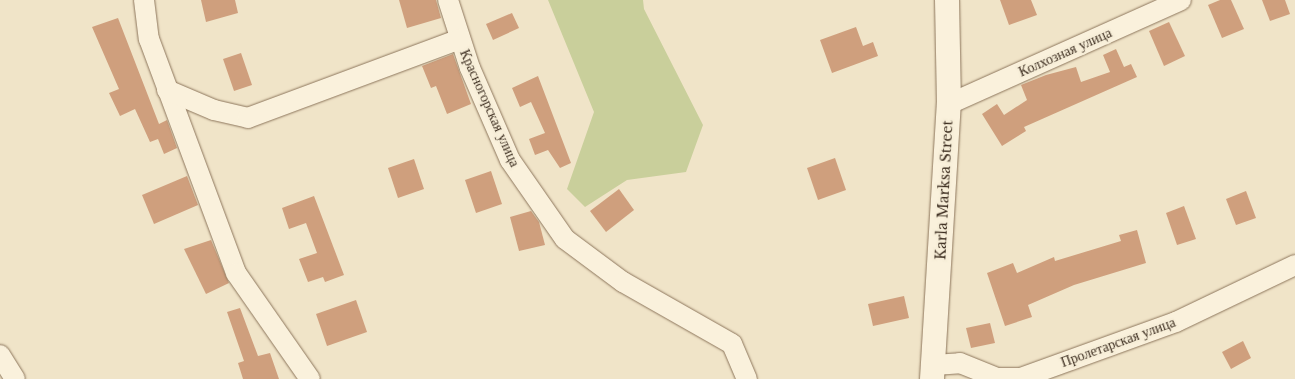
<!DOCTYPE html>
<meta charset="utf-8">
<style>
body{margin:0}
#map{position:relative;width:1295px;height:379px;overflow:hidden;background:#f0e4c8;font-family:"Libre Baskerville",serif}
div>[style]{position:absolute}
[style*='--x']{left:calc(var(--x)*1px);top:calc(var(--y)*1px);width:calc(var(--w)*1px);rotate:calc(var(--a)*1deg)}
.green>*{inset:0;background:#c9cf9b}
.building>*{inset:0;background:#cf9f7d}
.roads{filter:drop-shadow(0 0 1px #8d765c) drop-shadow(0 0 1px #8d765c)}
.minor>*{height:20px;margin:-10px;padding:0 10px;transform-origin:10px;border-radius:10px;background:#faf1dc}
.tertiary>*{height:24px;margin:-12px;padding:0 12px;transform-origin:12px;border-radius:12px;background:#faf1dc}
span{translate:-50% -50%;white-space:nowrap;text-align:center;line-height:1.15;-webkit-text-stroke:4.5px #f7eed8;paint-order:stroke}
.street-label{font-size:14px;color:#3d2e20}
</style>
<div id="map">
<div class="green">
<div style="clip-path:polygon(548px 0,643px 0,644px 9px,703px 125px,686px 172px,627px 180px,585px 207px,567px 189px,594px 112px)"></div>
</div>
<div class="building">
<div style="clip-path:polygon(201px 0,235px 0,238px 13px,206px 22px)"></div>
<div style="clip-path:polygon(399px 0,436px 0,441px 18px,407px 28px)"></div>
<div style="clip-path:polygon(1000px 0,1031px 0,1037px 15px,1009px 25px)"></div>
<div style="clip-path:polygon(1220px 0,1231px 0,1244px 29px,1222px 38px,1208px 5px)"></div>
<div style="clip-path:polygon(1262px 0,1285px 0,1290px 14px,1270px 21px)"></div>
<div style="clip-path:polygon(512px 13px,519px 28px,493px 40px,486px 24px)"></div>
<div style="clip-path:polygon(118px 18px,159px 124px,167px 120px,177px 148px,164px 154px,158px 139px,150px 142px,135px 109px,120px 116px,109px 93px,119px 89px,92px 27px)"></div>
<div style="clip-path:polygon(1169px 22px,1185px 56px,1164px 66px,1149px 31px)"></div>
<div style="clip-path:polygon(856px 27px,863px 46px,873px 42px,878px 56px,832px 73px,820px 40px)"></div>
<div style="clip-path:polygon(1116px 49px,1124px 67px,1131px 64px,1137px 77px,1024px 127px,1026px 131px,1002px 146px,982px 114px,997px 104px,1004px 115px,1027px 100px,1021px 85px,1046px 75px,1076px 67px,1081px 82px,1110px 72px,1103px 55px)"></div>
<div style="clip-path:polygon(241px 53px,252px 85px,234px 91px,223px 59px)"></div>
<div style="clip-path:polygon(453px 54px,471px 104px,447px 114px,436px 86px,431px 88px,422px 66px)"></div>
<div style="clip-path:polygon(538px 76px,571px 163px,560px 168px,548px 150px,535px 155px,529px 139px,545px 133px,531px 102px,520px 107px,512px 88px)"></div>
<div style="clip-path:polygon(835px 158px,846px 190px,818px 200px,807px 168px)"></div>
<div style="clip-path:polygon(414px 159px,424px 189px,398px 198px,388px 168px)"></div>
<div style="clip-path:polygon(491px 171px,502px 204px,476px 213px,465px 180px)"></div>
<div style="clip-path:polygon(187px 176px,198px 205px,154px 224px,142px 195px)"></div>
<div style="clip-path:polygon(619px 189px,634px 210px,606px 232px,590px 211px)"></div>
<div style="clip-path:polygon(1246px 191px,1256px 218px,1236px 225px,1226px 199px)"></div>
<div style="clip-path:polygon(314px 196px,344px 275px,325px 282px,323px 277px,308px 282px,299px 259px,317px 253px,306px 223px,289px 229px,282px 208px)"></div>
<div style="clip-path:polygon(1184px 206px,1196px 239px,1177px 245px,1166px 213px)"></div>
<div style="clip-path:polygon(531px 211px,539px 222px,545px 245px,519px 251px,510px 217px)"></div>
<div style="clip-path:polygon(1137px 230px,1146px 263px,1074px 285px,1028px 305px,1032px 317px,1005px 326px,987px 273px,1013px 263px,1017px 273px,1054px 257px,1055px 261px,1121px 241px,1119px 235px)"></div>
<div style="clip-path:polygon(211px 240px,229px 283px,206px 294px,184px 249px)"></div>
<div style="clip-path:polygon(904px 296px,909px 318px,873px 326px,868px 304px)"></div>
<div style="clip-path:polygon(356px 300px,367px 332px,327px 346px,316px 314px)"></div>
<div style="clip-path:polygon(240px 308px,258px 356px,270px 353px,279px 379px,243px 379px,238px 363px,244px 361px,227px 312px)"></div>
<div style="clip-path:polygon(990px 323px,995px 343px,971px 348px,966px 328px)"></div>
<div style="clip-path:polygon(1243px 341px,1251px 358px,1231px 369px,1222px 352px)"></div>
</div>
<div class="roads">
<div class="minor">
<div style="--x:144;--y:0;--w:39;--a:83"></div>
<div style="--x:149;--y:39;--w:250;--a:69.6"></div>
<div style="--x:236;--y:273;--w:129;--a:55.1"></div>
<div style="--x:448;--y:0;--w:71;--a:72.1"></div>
<div style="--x:470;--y:68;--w:100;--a:66.5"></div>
<div style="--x:510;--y:160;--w:96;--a:55.2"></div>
<div style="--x:565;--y:239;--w:72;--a:36.6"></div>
<div style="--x:623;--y:282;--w:125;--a:29.6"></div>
<div style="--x:732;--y:344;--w:38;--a:67"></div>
<div style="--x:167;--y:90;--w:51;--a:23.1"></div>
<div style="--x:214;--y:110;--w:35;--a:13"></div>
<div style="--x:248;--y:118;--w:226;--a:-20.4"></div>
<div style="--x:949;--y:104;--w:254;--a:-24.1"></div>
<div style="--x:0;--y:355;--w:28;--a:58"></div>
<div style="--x:934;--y:365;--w:26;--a:-4"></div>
<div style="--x:960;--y:363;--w:40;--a:22"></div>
<div style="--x:997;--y:378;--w:24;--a:0"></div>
<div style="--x:1021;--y:378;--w:165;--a:-19.9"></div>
<div style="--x:1176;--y:322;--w:132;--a:-25.6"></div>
</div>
<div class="tertiary">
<div style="--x:932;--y:379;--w:276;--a:-86.5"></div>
<div style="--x:949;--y:104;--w:104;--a:-91.1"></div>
</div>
</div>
<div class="street-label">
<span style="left:1065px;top:52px;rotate:-24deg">Колхозная улица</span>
<span style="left:490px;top:108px;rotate:66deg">Красногорская улица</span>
<span style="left:944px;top:190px;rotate:-87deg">Karla Marksa Street</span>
<span style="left:1118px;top:342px;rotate:-20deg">Пролетарская улица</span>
</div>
</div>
